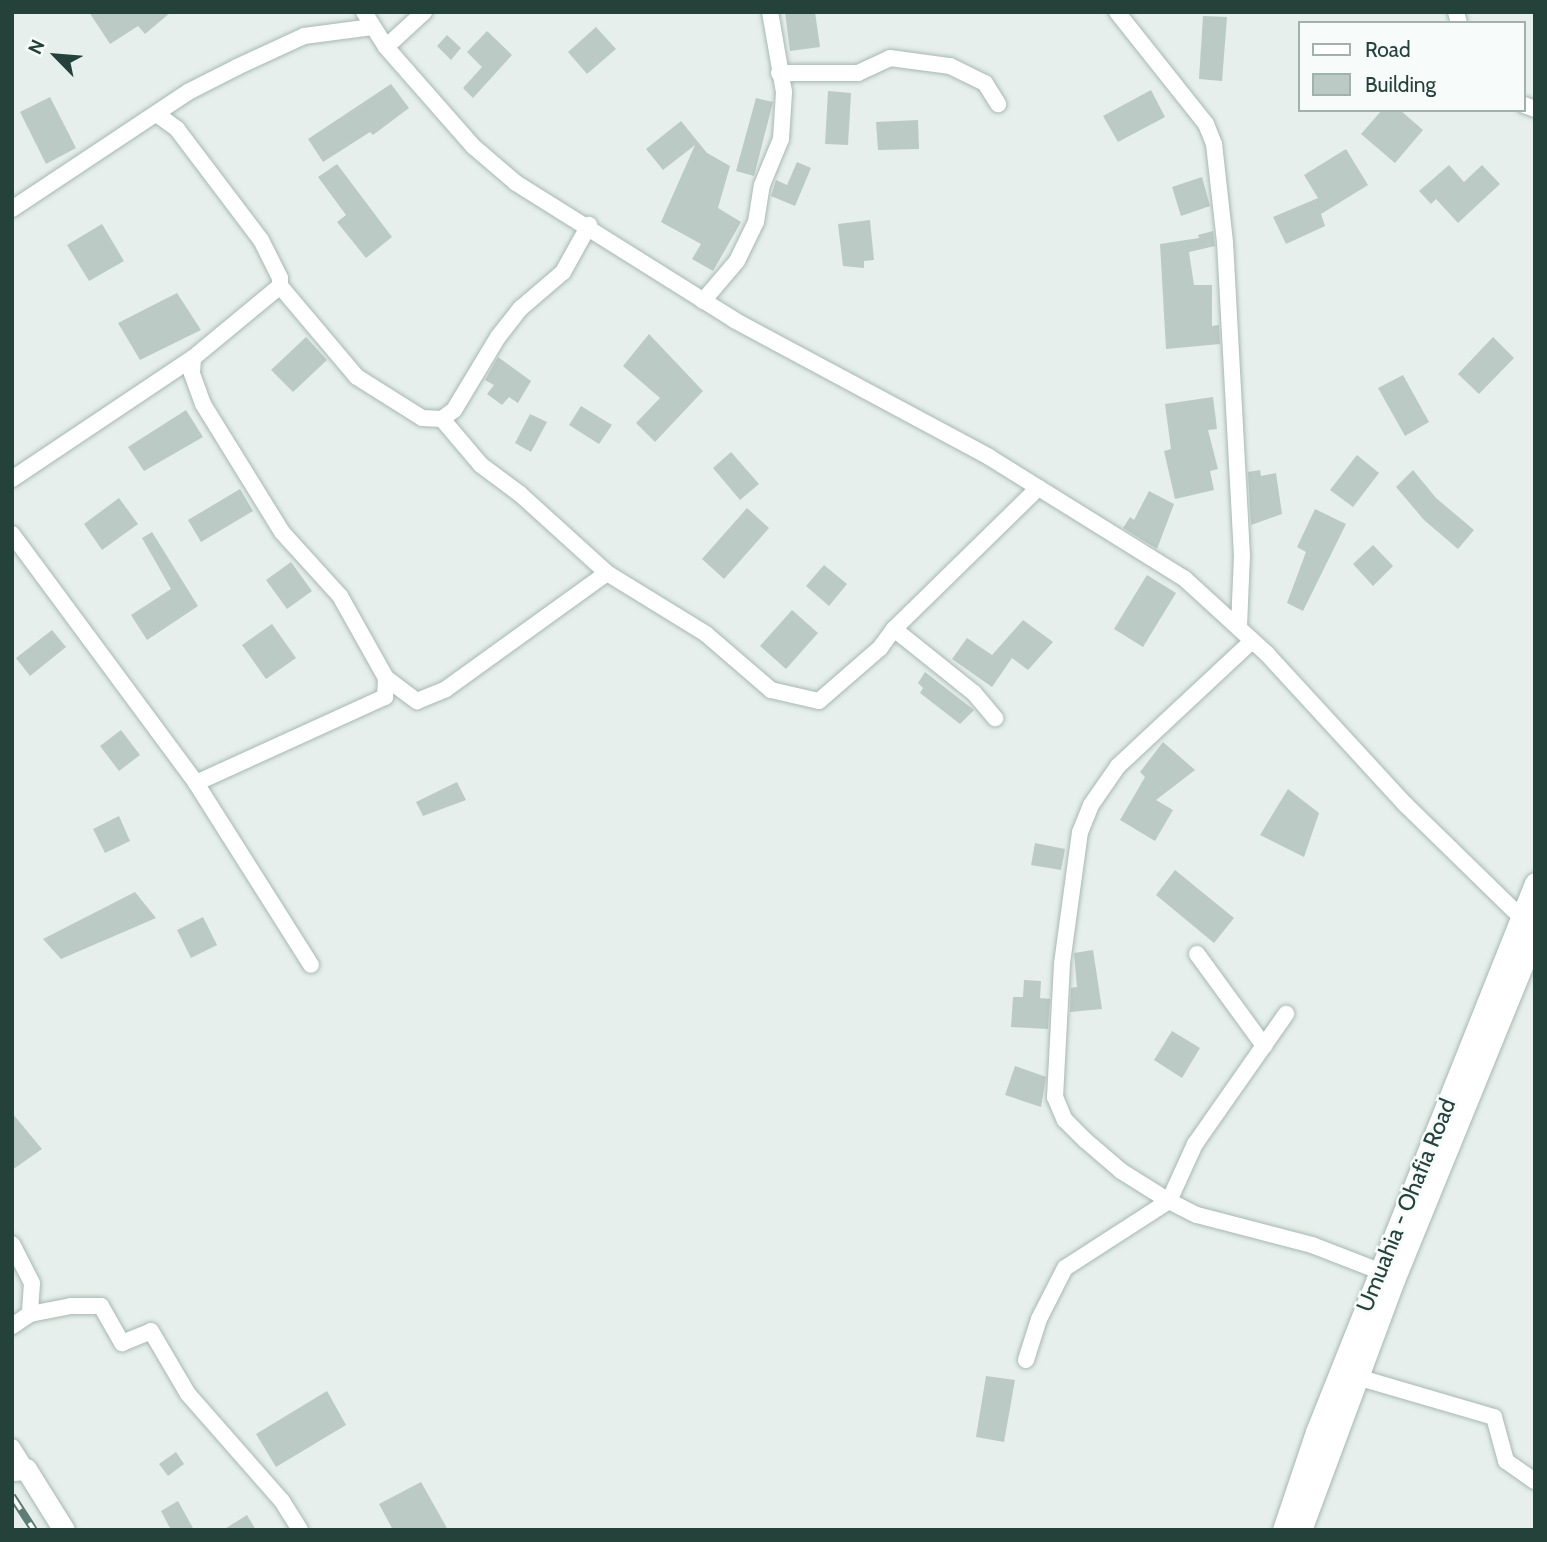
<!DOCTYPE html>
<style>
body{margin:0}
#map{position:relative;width:1547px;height:1542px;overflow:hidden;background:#e6efeb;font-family:Cabin,sans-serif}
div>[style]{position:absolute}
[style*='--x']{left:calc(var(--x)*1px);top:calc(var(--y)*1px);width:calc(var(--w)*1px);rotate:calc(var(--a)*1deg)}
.building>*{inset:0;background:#bbcac4}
.roads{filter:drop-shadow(0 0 2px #a8b8b2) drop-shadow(0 0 2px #a8b8b2)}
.minor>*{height:16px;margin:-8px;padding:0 8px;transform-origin:8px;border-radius:8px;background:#fff}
.tertiary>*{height:21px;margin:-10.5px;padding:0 10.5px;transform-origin:10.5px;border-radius:10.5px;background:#fff}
.secondary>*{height:21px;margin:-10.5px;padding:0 10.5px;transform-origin:10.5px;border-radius:10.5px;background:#fff}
.rail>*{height:8px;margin-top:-4px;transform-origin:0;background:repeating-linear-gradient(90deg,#f7fbf9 0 16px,#5f7d75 0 32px);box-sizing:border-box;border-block:2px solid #5f7d75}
span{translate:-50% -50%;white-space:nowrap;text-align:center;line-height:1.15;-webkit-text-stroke:5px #f7fbf9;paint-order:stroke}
.street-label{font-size:23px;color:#24423a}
.frame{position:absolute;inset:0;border:14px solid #24423a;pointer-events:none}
.legend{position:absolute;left:1298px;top:21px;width:228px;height:91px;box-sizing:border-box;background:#f7fbf9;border:2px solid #a3b1ad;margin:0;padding:9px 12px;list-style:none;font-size:21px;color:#24423a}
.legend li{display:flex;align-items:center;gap:14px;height:35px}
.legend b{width:35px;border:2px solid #a3b1ad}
.north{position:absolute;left:21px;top:21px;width:70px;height:70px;-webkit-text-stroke:5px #f7fbf9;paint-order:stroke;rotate:295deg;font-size:19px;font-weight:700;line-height:28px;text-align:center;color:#24423a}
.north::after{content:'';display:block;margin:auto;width:24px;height:32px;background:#24423a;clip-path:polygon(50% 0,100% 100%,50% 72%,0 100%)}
</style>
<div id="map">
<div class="building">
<div style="clip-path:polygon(89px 12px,171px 12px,145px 34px,138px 26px,110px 44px)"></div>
<div style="clip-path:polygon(785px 12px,815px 12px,820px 47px,790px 51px)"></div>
<div style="clip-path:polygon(1203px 16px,1227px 17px,1222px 81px,1199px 79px)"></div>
<div style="clip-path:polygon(596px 27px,616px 49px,587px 74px,568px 52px)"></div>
<div style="clip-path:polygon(487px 31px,512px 55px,473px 98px,463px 88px,482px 67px,467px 52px)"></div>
<div style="clip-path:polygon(447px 35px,461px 48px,451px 60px,437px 46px)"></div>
<div style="clip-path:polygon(391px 84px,409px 108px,373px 135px,370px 132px,323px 162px,308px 139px)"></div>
<div style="clip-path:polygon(1151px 90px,1165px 117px,1118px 142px,1103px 116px)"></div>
<div style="clip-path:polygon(828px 91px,851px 93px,848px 145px,825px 144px)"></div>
<div style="clip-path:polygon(50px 97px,76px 148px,46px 164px,20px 112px)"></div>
<div style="clip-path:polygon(756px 98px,773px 102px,754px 176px,736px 171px)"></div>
<div style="clip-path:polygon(1382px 110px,1400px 110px,1423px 130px,1395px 163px,1361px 134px)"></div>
<div style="clip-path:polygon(918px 120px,919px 149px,878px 150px,876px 122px)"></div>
<div style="clip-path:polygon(681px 121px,707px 153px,730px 166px,718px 208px,741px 222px,713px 271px,692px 259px,701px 244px,661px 222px,695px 145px,663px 170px,646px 149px)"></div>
<div style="clip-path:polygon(1346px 149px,1368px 185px,1321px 214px,1325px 226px,1286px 244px,1273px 217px,1318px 198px,1304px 175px)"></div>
<div style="clip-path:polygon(797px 162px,811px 168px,795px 206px,771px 196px,776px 180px,787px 185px)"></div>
<div style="clip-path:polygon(337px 164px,392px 237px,366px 258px,337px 222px,346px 215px,318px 177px)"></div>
<div style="clip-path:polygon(1449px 165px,1464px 182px,1482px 165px,1500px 184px,1458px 223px,1436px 199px,1431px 204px,1419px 191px)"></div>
<div style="clip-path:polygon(1202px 177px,1210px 206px,1181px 216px,1172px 187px)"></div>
<div style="clip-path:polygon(870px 220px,874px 260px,864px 261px,864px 268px,843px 266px,838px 224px)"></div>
<div style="clip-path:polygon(102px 224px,124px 261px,89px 281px,67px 245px)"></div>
<div style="clip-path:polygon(1213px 231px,1215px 246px,1189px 252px,1194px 285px,1212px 285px,1212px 326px,1219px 325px,1220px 344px,1166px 349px,1160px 244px,1199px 238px,1198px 235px)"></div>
<div style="clip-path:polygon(177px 293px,201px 330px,140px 360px,118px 323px)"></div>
<div style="clip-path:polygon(649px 334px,703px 391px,655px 442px,636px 423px,660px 398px,623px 366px)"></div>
<div style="clip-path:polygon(306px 337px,327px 360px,293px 392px,271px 370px)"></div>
<div style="clip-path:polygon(1493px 337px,1514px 358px,1479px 394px,1458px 374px)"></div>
<div style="clip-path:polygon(498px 357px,531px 381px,518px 403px,509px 397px,502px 405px,487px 394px,494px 385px,485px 380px)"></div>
<div style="clip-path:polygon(1403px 375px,1429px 422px,1405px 436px,1378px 388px)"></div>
<div style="clip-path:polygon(1213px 397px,1217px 429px,1208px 430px,1218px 469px,1210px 471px,1214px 490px,1175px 499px,1164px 451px,1171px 449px,1165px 404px)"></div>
<div style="clip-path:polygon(581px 406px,612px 425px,599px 444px,569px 425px)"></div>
<div style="clip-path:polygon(186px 410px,203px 437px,144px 471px,128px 447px)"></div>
<div style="clip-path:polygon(530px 414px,547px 422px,531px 452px,515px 443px)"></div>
<div style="clip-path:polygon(731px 452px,759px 484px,740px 500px,713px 468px)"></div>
<div style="clip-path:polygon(1357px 455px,1379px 473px,1353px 507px,1330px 490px)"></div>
<div style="clip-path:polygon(1260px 470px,1261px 476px,1276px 473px,1282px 514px,1251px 525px,1248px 472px)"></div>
<div style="clip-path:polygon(1413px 470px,1436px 498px,1474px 530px,1458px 549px,1424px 520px,1396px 487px)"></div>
<div style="clip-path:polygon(240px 489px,253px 511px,201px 542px,188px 520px)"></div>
<div style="clip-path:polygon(1149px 491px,1174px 504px,1157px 549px,1123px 528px,1130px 517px,1134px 520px)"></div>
<div style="clip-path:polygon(119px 498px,138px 524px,102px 550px,84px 524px)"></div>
<div style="clip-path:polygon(747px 508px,769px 528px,724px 579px,702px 559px)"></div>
<div style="clip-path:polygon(1315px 509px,1346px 524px,1303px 611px,1287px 603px,1306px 552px,1297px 547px)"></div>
<div style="clip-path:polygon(152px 532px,198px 606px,147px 640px,131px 615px,171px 589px,142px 538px)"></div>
<div style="clip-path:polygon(1373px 545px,1393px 566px,1373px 586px,1353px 564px)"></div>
<div style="clip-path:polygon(291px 562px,312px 591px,287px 609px,266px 580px)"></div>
<div style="clip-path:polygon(824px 565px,847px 584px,829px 606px,806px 586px)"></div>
<div style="clip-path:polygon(1147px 575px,1176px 593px,1143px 647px,1114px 629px)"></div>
<div style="clip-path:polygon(792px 610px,818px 633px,786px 669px,760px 646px)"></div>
<div style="clip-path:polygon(1023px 620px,1053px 642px,1028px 670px,1012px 658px,992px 687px,952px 659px,967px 638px,992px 655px)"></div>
<div style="clip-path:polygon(272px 624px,296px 658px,266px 679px,242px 645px)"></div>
<div style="clip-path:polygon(52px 630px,66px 647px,30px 676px,16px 658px)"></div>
<div style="clip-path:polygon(925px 672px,974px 710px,960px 724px,920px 693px,923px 688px,918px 683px)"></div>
<div style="clip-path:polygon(121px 730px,140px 755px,119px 771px,100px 746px)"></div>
<div style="clip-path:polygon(1163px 742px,1195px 770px,1156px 800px,1173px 810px,1155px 841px,1120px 820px,1145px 777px,1140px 772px)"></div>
<div style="clip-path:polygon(457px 782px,466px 800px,423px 816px,416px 802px)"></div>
<div style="clip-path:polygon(1288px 789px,1319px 813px,1304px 857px,1260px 835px)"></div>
<div style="clip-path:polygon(119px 816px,130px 841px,105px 853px,93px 829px)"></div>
<div style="clip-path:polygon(1035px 843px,1065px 849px,1061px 870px,1031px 865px)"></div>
<div style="clip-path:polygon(1175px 870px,1234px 918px,1214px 943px,1156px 895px)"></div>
<div style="clip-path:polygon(135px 892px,156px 918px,61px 959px,43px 939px)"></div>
<div style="clip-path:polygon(203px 917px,217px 945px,191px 958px,177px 930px)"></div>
<div style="clip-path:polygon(1093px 950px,1102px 1009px,1070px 1012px,1071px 988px,1077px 987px,1074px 953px)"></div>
<div style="clip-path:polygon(1024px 980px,1041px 981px,1040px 998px,1050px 999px,1048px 1029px,1011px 1027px,1013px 997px,1023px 997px)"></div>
<div style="clip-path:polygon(1172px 1031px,1200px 1048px,1182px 1078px,1154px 1060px)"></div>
<div style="clip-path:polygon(1015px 1066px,1046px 1077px,1041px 1107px,1005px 1095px)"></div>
<div style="clip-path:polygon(12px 1113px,42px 1149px,12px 1170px)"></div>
<div style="clip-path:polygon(986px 1376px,1015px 1380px,1004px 1442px,976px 1437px)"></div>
<div style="clip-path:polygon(327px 1391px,346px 1425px,276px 1467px,256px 1434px)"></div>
<div style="clip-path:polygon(176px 1452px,184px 1464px,168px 1476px,159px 1464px)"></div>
<div style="clip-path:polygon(421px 1482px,448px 1530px,393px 1530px,379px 1504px)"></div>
<div style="clip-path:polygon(178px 1501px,194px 1530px,171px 1530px,161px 1511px)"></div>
<div style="clip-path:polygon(247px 1515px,256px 1530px,223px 1530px)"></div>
</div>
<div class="roads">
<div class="minor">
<div style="--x:364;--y:12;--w:41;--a:57.8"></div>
<div style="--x:386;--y:47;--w:133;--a:48.7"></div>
<div style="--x:474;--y:147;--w:55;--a:40.6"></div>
<div style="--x:516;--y:183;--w:257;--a:32.1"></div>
<div style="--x:734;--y:320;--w:289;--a:28.2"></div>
<div style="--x:989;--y:457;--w:231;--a:31.9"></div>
<div style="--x:1185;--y:579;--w:111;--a:42.4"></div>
<div style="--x:1267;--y:654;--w:204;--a:47.4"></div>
<div style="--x:1405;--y:804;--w:173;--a:44.3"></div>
<div style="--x:1117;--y:12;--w:143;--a:51.5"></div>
<div style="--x:1206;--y:124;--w:22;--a:68"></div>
<div style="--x:1214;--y:144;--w:99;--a:83.6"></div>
<div style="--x:1225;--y:242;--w:313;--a:86.9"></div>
<div style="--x:1242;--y:555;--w:73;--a:92.4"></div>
<div style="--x:1456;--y:12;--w:11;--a:75"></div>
<div style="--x:386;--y:47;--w:52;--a:-42.6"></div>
<div style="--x:779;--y:73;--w:79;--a:0"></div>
<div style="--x:858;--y:73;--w:35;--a:-25"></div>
<div style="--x:890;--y:58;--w:61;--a:7.6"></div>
<div style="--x:950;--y:66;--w:39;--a:26"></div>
<div style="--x:985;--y:83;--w:25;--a:58"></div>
<div style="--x:1524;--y:105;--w:12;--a:20"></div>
<div style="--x:158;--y:115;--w:24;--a:36"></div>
<div style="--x:177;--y:129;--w:139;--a:52.9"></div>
<div style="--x:261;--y:240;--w:42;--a:63.4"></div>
<div style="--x:280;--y:278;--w:8;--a:90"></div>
<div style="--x:280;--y:286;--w:119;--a:49.8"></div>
<div style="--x:357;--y:377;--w:77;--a:32.2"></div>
<div style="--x:422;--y:418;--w:20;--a:3"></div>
<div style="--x:442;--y:419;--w:15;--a:-37"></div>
<div style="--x:454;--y:410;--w:85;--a:-58.9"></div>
<div style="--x:498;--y:337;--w:37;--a:-52"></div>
<div style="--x:521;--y:308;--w:55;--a:-40.6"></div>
<div style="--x:563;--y:272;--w:54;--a:-61"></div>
<div style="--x:12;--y:209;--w:211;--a:-33.6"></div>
<div style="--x:188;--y:92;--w:55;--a:-27"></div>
<div style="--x:237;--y:67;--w:74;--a:-24.8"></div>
<div style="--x:304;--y:36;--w:69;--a:-7.5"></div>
<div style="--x:703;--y:301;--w:52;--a:-49.6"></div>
<div style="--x:737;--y:261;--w:43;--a:-64"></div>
<div style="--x:756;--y:222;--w:37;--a:-81"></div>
<div style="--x:762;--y:185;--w:50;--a:-67.6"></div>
<div style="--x:781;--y:139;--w:47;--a:-86.3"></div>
<div style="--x:784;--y:92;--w:81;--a:-99.9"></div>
<div style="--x:442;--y:419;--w:60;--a:49.7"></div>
<div style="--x:481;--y:465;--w:49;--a:36.6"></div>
<div style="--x:520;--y:494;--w:118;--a:42.2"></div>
<div style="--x:12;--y:479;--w:218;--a:-33.8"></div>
<div style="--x:12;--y:534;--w:310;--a:53.5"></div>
<div style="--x:196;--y:783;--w:215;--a:57.7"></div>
<div style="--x:894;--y:629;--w:202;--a:-44.4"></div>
<div style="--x:1252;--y:641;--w:183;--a:137"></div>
<div style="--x:1118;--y:766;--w:47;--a:124.7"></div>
<div style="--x:1091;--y:805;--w:29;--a:112"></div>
<div style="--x:1080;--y:832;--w:133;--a:97.8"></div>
<div style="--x:1062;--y:964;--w:133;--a:93"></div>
<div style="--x:1055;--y:1097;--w:25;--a:67"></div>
<div style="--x:1065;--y:1120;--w:28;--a:45"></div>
<div style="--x:1085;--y:1140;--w:48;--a:40.7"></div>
<div style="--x:1121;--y:1171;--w:57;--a:32"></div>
<div style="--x:1169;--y:1201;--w:31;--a:27"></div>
<div style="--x:1197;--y:1215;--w:119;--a:14.6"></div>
<div style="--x:1312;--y:1245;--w:72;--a:21.2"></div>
<div style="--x:386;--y:678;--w:39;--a:37"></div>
<div style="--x:417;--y:701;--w:31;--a:-22"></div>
<div style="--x:446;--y:689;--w:198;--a:-35.8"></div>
<div style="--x:607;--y:573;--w:116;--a:31.6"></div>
<div style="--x:706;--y:634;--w:86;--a:40.7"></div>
<div style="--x:771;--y:690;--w:49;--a:12.9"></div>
<div style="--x:819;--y:701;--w:81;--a:-41"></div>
<div style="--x:880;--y:648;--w:24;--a:-54"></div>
<div style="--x:894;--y:629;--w:102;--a:38.7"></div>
<div style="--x:974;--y:693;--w:33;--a:50"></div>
<div style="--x:196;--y:783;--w:208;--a:-24.5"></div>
<div style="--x:385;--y:697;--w:19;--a:-87"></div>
<div style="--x:386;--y:678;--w:94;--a:-119.3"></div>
<div style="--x:340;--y:596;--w:86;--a:-132.2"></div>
<div style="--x:282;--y:532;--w:150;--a:-121.7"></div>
<div style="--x:203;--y:404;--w:33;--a:-110"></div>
<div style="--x:192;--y:373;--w:15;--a:-86"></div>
<div style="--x:193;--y:358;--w:113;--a:-39.6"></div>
<div style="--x:1197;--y:954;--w:114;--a:53.9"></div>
<div style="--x:12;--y:1244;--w:44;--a:62.9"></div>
<div style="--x:32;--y:1283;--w:31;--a:94"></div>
<div style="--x:30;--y:1314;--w:22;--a:146"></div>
<div style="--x:30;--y:1314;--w:42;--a:-11"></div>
<div style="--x:71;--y:1306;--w:30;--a:0"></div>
<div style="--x:101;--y:1306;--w:43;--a:60.4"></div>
<div style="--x:122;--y:1343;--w:31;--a:-22"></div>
<div style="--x:151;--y:1331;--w:73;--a:59.6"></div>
<div style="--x:188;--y:1394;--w:142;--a:48.7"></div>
<div style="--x:282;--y:1501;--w:34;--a:58"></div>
<div style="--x:1026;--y:1360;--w:43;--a:-72.4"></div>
<div style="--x:1039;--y:1319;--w:57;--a:-63"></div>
<div style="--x:1065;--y:1268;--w:124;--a:-32.8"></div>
<div style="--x:1169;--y:1201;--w:63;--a:-65.5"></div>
<div style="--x:1195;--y:1144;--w:159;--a:-55"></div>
<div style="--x:1357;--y:1377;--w:143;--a:16.3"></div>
<div style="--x:1494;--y:1417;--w:46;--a:74.7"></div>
<div style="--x:1506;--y:1461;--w:35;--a:35"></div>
<div style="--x:12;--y:1447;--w:26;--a:58"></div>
</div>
<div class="tertiary">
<div style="--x:12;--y:1470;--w:14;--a:-4"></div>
<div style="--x:26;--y:1469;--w:72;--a:58.1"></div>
</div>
<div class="secondary">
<div style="--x:1283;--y:1530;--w:103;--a:-71.4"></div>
<div style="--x:1316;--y:1432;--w:591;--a:-68.25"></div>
<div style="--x:1301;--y:1530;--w:267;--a:-69.6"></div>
<div style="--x:1394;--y:1280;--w:374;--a:-67.8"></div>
</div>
</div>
<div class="rail">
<div style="--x:12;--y:1496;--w:40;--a:57.1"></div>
</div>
<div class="street-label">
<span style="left:1406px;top:1205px;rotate:-68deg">Umuahia - Ohafia Road</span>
</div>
<div class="frame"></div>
<ul class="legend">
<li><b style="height:9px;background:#fff"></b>Road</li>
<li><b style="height:19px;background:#bbcac4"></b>Building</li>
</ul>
<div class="north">N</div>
</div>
